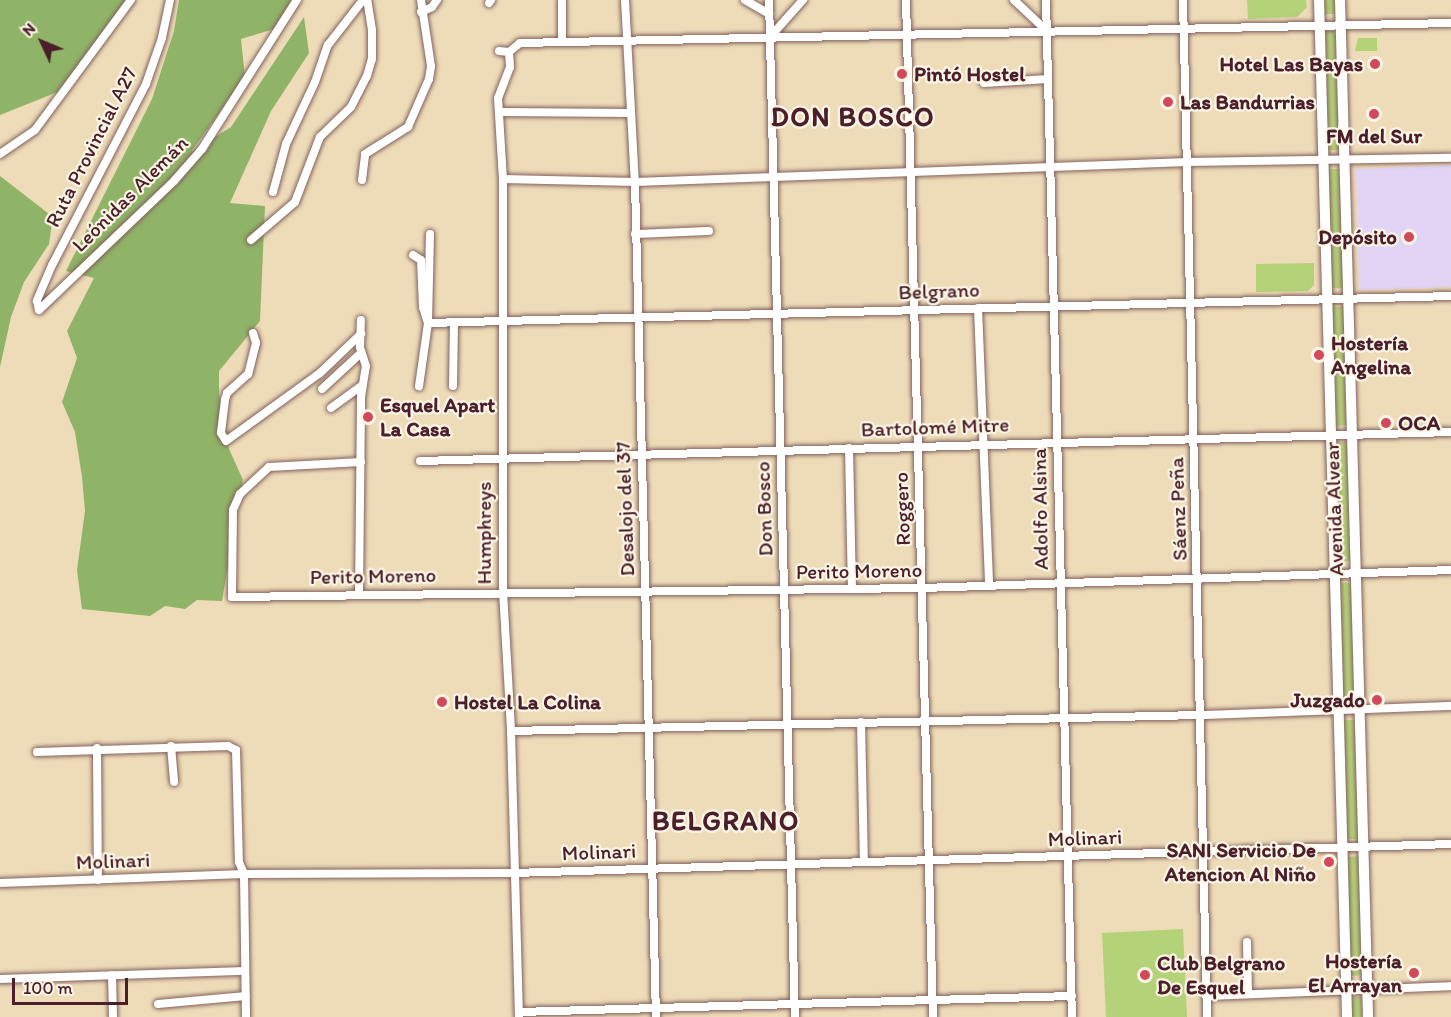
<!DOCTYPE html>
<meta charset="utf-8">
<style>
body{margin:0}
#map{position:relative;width:1451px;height:1017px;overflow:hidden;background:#eedcb9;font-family:Itim,sans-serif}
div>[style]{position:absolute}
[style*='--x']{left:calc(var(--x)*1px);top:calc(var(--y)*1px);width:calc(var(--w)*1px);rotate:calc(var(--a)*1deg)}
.built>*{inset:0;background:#e1d4f4}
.green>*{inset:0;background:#b4d278}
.forest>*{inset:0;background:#8fb468}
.roads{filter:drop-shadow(0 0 2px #83615d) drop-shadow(0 0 2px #83615d)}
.minor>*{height:8px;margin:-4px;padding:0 4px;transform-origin:4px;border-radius:4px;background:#fff}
.major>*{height:10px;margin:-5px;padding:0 5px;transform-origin:5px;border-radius:5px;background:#fff}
.dots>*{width:16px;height:16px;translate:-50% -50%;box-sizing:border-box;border:3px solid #fcf5e5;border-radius:50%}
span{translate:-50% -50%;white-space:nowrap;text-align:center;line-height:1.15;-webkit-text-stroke:4.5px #fcf5e5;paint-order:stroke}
.poi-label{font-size:21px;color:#4a1f2b;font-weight:700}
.right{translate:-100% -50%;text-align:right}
.left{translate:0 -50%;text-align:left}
.street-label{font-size:21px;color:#4a1f2b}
.district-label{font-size:27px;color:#4a1f2b;font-weight:700;letter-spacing:1.5px}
.north{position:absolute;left:12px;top:12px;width:60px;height:60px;-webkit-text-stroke:4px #fcf5e5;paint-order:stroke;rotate:314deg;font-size:16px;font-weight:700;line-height:24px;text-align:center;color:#4a1f2b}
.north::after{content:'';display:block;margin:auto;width:21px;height:27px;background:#4a1f2b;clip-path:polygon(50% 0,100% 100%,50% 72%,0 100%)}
.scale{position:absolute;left:12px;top:978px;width:116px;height:27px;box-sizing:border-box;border:3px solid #4a1f2b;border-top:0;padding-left:8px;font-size:18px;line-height:21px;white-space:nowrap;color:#4a1f2b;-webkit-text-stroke:4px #fcf5e5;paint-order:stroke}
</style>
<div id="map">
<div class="built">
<div style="clip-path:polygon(1451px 165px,1451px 287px,1359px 290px,1356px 169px)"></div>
</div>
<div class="green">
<div style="clip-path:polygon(1247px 0,1306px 0,1307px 7px,1297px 17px,1248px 19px)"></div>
<div style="clip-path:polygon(1323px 0,1336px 0,1337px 14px,1323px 14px)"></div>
<div style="clip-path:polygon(1324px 31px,1337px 31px,1340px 150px,1327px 150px)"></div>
<div style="clip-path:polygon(1358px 38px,1377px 38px,1377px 51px,1355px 51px)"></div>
<div style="clip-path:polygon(1328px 169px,1341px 169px,1344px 288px,1331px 288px)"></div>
<div style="clip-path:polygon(1314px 263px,1314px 285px,1308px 291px,1256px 292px,1256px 264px)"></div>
<div style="clip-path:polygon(1332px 307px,1345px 307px,1348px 425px,1335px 426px)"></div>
<div style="clip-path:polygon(1348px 442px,1351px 561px,1338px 562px,1335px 443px)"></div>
<div style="clip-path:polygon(1339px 583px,1352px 583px,1356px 702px,1342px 702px)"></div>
<div style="clip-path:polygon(1344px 720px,1357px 720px,1360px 839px,1347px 839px)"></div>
<div style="clip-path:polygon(1360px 856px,1363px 975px,1350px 976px,1346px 857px)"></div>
<div style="clip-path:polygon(1183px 929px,1187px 1017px,1106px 1017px,1102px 933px)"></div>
<div style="clip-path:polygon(1348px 997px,1361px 997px,1362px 1017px,1348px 1017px)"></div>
</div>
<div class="forest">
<div style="clip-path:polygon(0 0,127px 0,60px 91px,0 115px)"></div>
<div style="clip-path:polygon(179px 0,292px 0,274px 29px,241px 39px,245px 77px,191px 152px,231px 127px,304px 17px,309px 53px,271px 111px,230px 203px,265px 206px,260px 321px,219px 371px,219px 393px,229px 449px,243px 480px,222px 601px,197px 600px,185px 609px,165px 606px,150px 616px,82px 609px,77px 570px,85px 511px,82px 477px,75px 432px,62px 402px,77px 358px,67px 331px,94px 278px,66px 271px,152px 99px,174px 31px)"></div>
<div style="clip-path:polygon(0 176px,53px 217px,49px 244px,24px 282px,11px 317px,0 367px)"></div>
</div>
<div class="roads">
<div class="minor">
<div style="--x:170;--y:0;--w:39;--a:102"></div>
<div style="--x:162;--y:38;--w:49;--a:109.2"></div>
<div style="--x:146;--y:84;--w:204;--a:117.4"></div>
<div style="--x:52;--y:265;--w:39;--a:113"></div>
<div style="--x:37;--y:301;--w:9;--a:77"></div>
<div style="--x:39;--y:310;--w:187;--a:-43.7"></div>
<div style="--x:174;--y:181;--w:43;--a:-48.8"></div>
<div style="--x:202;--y:149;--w:177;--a:-57.5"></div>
<div style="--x:625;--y:0;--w:182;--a:86.9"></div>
<div style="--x:635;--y:182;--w:835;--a:88.56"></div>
<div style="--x:745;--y:0;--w:28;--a:30"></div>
<div style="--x:769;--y:0;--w:1017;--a:88.54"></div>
<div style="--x:906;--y:0;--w:1017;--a:88.48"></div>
<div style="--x:1014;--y:0;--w:45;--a:43.2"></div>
<div style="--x:1046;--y:0;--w:1017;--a:88.54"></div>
<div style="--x:1183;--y:0;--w:1017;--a:88.65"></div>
<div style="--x:489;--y:3;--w:4;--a:-56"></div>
<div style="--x:421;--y:12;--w:12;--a:-24"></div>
<div style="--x:432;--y:7;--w:9;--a:-54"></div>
<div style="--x:770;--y:37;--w:50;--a:-48.3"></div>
<div style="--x:562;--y:42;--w:42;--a:-90"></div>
<div style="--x:499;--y:51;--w:10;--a:6"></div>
<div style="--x:509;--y:52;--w:15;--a:86"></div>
<div style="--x:510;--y:67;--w:33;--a:111"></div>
<div style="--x:498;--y:98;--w:81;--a:86.5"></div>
<div style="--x:503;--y:179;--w:412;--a:90"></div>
<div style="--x:503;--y:591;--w:140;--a:86.7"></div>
<div style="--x:511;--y:731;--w:286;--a:88.4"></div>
<div style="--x:509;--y:52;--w:14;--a:-39"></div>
<div style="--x:520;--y:43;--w:931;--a:-1.23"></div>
<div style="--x:984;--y:83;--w:64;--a:-3.6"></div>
<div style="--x:500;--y:112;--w:131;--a:0.4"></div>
<div style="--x:0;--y:154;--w:42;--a:-34.4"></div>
<div style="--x:35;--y:130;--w:162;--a:-53.6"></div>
<div style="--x:503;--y:179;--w:132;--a:1.3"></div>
<div style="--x:635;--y:182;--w:553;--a:-2.07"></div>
<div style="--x:1188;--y:162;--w:263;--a:-0.9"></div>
<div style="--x:362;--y:180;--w:26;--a:-83"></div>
<div style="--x:365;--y:154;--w:51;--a:-32.1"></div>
<div style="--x:408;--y:127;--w:52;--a:-66.4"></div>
<div style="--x:429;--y:79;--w:13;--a:-81"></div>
<div style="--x:431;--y:66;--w:67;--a:-98.6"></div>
<div style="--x:273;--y:192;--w:50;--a:-74.8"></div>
<div style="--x:286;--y:144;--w:68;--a:-64.9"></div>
<div style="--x:315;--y:82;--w:39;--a:-71"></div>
<div style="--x:328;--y:45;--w:57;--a:-52.1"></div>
<div style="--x:430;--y:234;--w:89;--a:91.3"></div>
<div style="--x:428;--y:323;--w:1023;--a:-1.51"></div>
<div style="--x:635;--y:234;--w:74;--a:-2.3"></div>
<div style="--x:251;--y:240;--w:58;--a:-40.8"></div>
<div style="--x:295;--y:202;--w:70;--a:-69"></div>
<div style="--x:320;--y:137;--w:43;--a:-44.1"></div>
<div style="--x:351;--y:107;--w:35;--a:-63"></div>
<div style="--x:367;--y:76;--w:18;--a:-74"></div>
<div style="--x:372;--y:59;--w:29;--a:-90"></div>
<div style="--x:372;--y:30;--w:30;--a:-99"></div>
<div style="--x:413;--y:255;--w:9;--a:32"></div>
<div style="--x:421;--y:260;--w:47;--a:87.6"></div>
<div style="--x:423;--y:307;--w:17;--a:73"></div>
<div style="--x:428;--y:323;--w:64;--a:98.1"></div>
<div style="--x:978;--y:308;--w:277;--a:87.7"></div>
<div style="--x:253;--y:333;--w:10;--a:73"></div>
<div style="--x:256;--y:343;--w:32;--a:104"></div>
<div style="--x:248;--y:374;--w:28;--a:138"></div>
<div style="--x:227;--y:393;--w:7;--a:106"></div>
<div style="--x:225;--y:400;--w:33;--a:97"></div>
<div style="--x:221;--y:433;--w:9;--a:58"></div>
<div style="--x:226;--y:441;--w:116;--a:-35.9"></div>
<div style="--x:320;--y:373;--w:57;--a:-43.6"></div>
<div style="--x:453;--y:386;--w:63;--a:-89.1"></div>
<div style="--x:322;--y:389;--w:53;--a:-42.7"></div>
<div style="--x:331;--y:408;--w:39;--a:-36"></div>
<div style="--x:849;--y:448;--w:141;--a:88.8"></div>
<div style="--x:420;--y:461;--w:1031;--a:-1.61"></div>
<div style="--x:361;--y:462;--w:92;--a:176.9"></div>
<div style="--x:269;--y:467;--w:40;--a:137"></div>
<div style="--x:240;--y:494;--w:17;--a:114"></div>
<div style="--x:233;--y:510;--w:87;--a:90.7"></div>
<div style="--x:232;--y:597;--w:691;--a:-0.75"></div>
<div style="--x:923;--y:588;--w:528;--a:-1.95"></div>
<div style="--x:359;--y:595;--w:198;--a:-89.4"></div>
<div style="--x:361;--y:397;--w:31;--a:-81"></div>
<div style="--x:366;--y:366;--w:20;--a:-108"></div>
<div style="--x:360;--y:347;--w:27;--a:-88"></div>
<div style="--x:861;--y:722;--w:139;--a:88.8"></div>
<div style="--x:511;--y:731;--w:691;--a:-1.33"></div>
<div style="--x:1202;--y:715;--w:249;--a:-2.1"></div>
<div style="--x:171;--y:746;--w:36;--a:85"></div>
<div style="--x:97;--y:748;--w:132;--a:89.6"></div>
<div style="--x:37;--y:752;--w:191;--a:-1.8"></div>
<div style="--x:228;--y:746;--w:9;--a:27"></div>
<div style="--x:236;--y:750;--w:112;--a:88.5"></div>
<div style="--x:239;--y:862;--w:13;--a:67"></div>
<div style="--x:244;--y:874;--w:143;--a:89.2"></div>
<div style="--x:0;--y:883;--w:244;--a:-2.1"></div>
<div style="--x:244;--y:874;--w:269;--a:-0.2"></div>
<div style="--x:513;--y:873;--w:938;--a:-1.77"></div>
<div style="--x:1247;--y:942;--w:52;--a:88.9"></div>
<div style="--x:112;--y:975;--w:42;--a:88.6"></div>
<div style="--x:0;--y:979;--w:245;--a:-1.9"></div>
<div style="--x:1206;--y:996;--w:245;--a:-2.3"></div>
<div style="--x:158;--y:1004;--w:88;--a:-5.2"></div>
<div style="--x:519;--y:1012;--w:553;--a:-1.66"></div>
</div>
<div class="major">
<div style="--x:1319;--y:0;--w:1017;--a:88.42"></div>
<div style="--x:1340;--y:0;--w:1017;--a:88.42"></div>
</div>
</div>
<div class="dots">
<div style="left:1375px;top:64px;background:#d1495b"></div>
<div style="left:902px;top:74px;background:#d1495b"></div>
<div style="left:1168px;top:102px;background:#d1495b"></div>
<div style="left:1374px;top:114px;background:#d1495b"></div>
<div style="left:1409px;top:237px;background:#d1495b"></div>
<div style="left:1319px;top:355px;background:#d1495b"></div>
<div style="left:368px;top:417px;background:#d1495b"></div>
<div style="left:1386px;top:423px;background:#d1495b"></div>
<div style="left:1377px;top:700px;background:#d1495b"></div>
<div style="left:442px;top:702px;background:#d1495b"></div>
<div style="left:1329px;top:862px;background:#d1495b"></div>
<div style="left:1414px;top:973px;background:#d1495b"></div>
<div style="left:1145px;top:975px;background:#d1495b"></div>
</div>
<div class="poi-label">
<span class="right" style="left:1363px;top:64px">Hotel Las Bayas</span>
<span class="left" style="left:914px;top:74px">Pintó Hostel</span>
<span class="left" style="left:1180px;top:102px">Las Bandurrias</span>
<span style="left:1374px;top:136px">FM del Sur</span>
<span class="right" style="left:1397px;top:237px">Depósito</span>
<span class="left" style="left:1331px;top:355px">Hostería<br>Angelina</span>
<span class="left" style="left:380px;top:417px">Esquel Apart<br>La Casa</span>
<span class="left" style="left:1398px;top:423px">OCA</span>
<span class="right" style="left:1365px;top:700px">Juzgado</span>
<span class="left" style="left:454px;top:702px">Hostel La Colina</span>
<span class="right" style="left:1316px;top:862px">SANI Servicio De<br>Atencion Al Niño</span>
<span class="right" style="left:1402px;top:973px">Hostería<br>El Arrayan</span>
<span class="left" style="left:1157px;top:975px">Club Belgrano<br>De Esquel</span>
</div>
<div class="street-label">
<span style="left:91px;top:147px;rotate:-63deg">Ruta Provincial A27</span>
<span style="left:130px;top:194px;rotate:-45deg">Leónidas Alemán</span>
<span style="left:939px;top:291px;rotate:-2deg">Belgrano</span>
<span style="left:935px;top:427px;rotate:-2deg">Bartolomé Mitre</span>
<span style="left:625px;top:509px;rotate:-92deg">Desalojo del 37</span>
<span style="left:764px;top:509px;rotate:-92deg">Don Bosco</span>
<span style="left:902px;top:509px;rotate:-92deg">Roggero</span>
<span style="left:1040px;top:509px;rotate:-91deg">Adolfo Alsina</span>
<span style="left:1178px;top:509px;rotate:-92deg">Sáenz Peña</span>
<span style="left:1334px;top:509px;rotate:-92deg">Avenida Alvear</span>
<span style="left:484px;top:533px;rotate:-90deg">Humphreys</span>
<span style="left:859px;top:571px;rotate:-1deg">Perito Moreno</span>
<span style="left:373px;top:576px;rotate:-1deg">Perito Moreno</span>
<span style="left:1085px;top:838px;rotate:-2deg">Molinari</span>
<span style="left:599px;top:852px;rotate:-2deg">Molinari</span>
<span style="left:113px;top:861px;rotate:-2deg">Molinari</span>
</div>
<div class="district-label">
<span style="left:853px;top:117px">DON BOSCO</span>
<span style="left:726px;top:821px">BELGRANO</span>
</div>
<div class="north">N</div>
<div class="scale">100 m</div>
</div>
